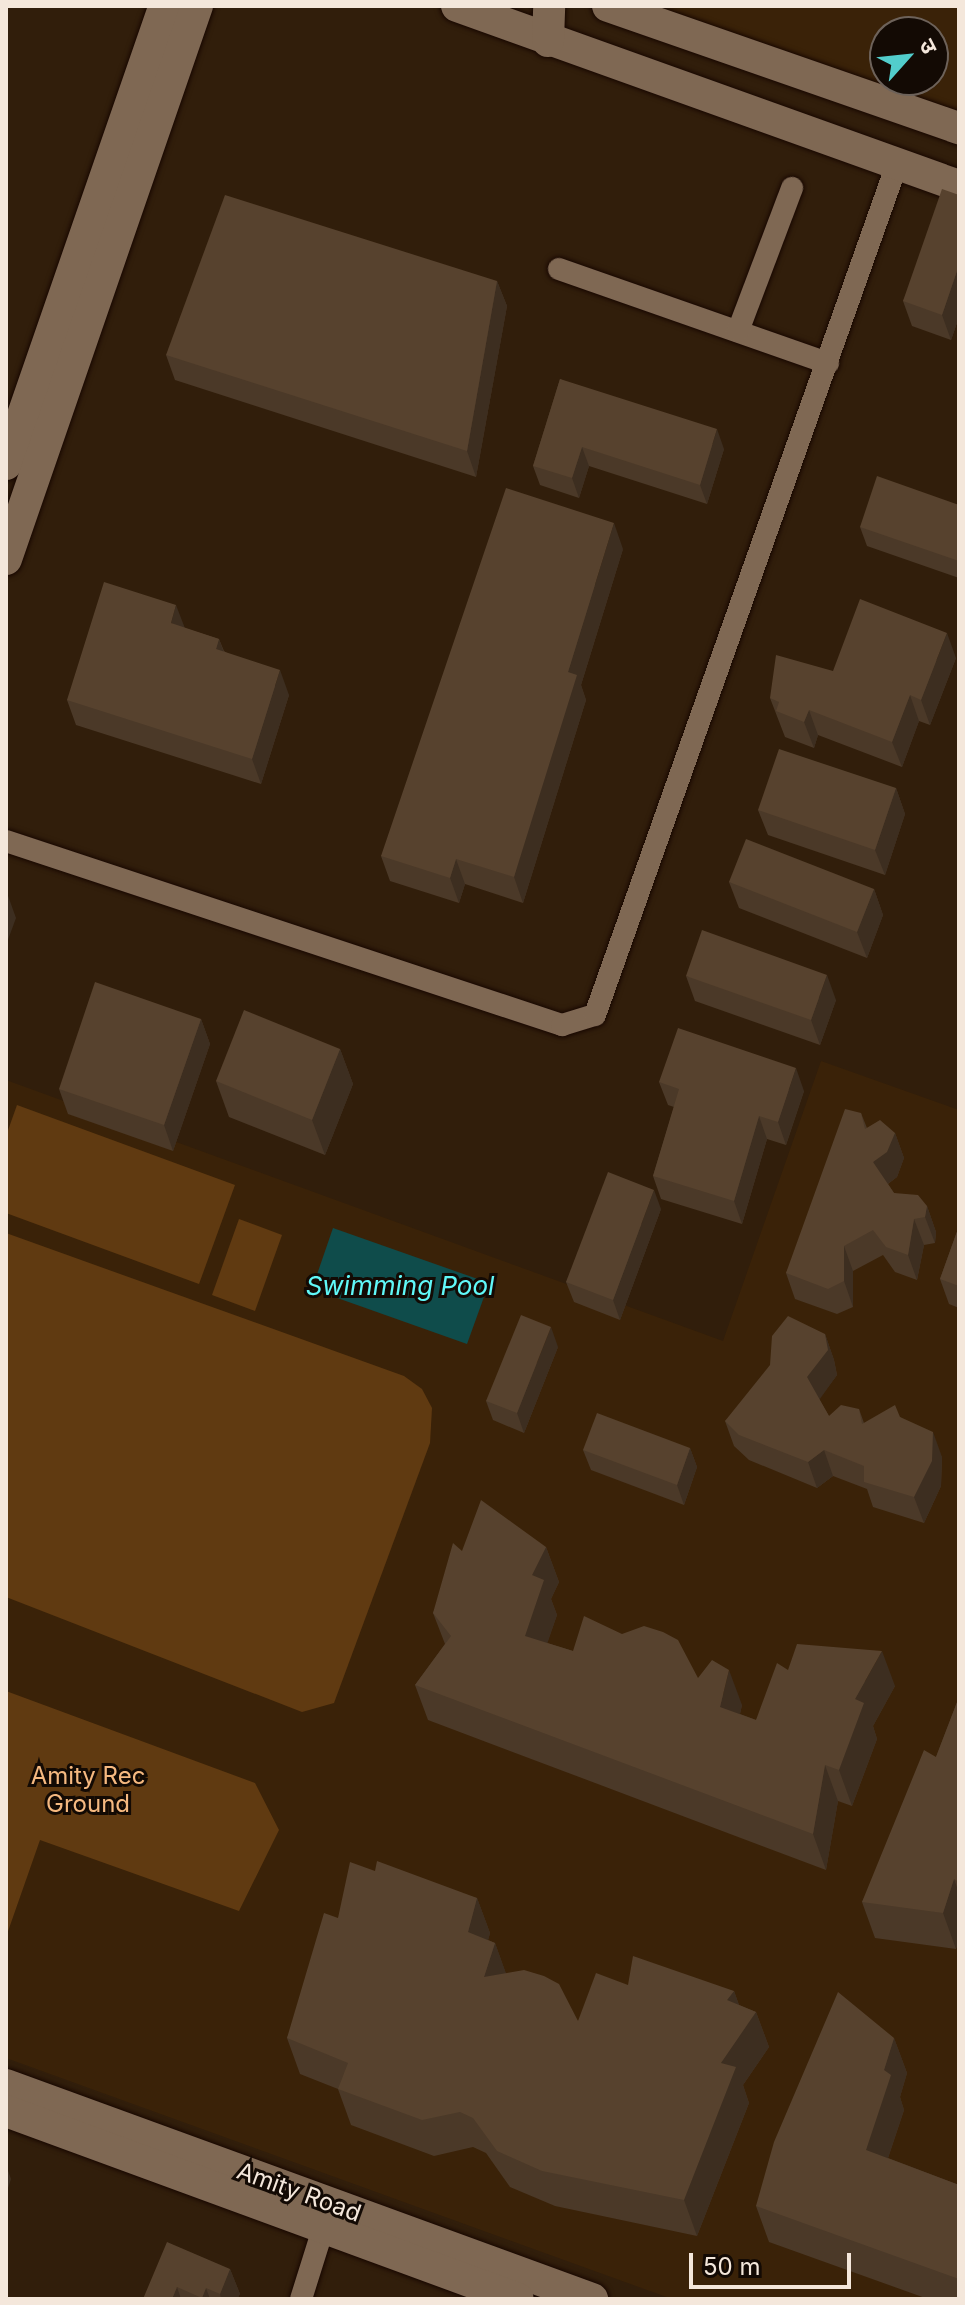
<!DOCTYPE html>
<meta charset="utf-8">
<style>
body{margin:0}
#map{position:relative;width:965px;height:2305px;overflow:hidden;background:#311e0b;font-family:Inter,"Noto Sans Devanagari",sans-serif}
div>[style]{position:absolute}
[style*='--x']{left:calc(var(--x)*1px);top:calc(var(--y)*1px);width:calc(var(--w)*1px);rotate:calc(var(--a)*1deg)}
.built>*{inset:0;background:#3a2208}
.green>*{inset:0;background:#603a11}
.water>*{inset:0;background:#0f4c4b}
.roads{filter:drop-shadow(0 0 2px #180700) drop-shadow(0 0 2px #180700)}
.street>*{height:22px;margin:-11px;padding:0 11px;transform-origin:11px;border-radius:11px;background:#7f6853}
.secondary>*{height:32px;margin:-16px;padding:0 16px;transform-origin:16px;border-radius:16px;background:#7f6853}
.wall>*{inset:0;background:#4b3928}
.shaded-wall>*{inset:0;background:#3d2e20}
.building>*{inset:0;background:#57422e}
span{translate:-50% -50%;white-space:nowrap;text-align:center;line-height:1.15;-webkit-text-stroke:6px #130a04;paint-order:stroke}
.park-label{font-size:24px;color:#f6b980}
.street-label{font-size:24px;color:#f4e7db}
.water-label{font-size:26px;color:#60f8f8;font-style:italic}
.frame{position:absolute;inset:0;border:8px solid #f4e7db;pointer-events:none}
.north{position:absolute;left:869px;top:16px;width:80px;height:80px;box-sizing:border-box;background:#130a04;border:2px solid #6d625a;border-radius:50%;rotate:63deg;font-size:22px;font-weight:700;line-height:32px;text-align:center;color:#f4e7db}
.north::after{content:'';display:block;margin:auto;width:28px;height:36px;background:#52cdcc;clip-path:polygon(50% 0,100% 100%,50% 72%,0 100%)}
.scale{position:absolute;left:689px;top:2253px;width:162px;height:36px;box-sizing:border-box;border:4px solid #f4e7db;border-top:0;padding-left:10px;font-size:24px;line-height:28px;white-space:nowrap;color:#f4e7db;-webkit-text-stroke:6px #130a04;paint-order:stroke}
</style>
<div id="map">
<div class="built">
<div style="clip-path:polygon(evenodd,586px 6px,959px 6px,959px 137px,586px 6px,885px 32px,933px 32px,933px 80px,885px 80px,885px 32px)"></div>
<div style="clip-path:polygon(821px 1061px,959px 1110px,959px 2299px,672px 2299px,6px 2058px,6px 1080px,723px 1341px)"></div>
</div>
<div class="green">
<div style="clip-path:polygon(17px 1105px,235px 1185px,199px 1284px,6px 1213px,6px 1136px)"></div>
<div style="clip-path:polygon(239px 1219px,282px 1235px,255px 1311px,212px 1295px)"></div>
<div style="clip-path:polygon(6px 1233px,404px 1376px,422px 1389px,432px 1408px,430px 1443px,334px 1703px,302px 1712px,6px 1597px)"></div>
<div style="clip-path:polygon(6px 1691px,255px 1783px,279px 1830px,239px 1911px,40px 1840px,6px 1937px)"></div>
</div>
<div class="water">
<div style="clip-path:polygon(333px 1228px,489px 1283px,467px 1344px,312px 1289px)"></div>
</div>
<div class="roads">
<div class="street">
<div style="--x:559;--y:269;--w:285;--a:19.3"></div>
<div style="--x:738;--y:331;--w:153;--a:-69.3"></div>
<div style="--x:6;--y:841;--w:586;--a:18.31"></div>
<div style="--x:562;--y:1025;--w:34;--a:-17"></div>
<div style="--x:595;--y:1015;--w:903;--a:-70.46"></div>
<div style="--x:301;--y:2299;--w:87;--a:-72.6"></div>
</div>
<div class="secondary">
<div style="--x:457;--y:6;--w:533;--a:19.73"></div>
<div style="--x:608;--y:6;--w:372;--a:19.2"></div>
<div style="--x:548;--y:41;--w:35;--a:-88"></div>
<div style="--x:6;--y:464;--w:485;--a:-70.9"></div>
<div style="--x:6;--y:559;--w:585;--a:-70.95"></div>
<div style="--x:6;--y:2085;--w:624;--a:20.06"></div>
<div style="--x:6;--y:2111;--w:545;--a:20.16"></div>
</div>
</div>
<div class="wall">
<div style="clip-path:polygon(959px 195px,959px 317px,951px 340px,912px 326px,903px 301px)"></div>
<div style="clip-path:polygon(497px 281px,507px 306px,476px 477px,175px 380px,166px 355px)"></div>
<div style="clip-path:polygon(560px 379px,724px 449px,707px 504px,589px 466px,579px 498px,540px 485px,533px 466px)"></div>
<div style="clip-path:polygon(959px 505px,959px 578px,867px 546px,860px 527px)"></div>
<div style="clip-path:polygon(623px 549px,581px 685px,586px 700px,523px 903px,465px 884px,459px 903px,390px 881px,381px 856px)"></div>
<div style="clip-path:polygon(184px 628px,219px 639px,224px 651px,289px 695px,261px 784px,76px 725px,67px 700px)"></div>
<div style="clip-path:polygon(956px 658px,930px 725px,919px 721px,902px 767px,818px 735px,814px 748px,785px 737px,770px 698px,833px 671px)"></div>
<div style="clip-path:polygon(896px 788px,905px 814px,885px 875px,768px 835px,758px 810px)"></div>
<div style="clip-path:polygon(729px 882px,874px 889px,883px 915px,867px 958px,739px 908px)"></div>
<div style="clip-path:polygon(686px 976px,836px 1000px,820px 1045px,695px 1001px)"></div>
<div style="clip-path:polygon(201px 1019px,210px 1044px,173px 1151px,68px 1114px,59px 1089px)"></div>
<div style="clip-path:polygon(340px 1049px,353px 1084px,325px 1155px,229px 1117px,216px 1081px)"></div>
<div style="clip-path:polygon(659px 1082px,804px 1091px,786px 1145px,767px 1139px,742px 1224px,661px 1199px,653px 1176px,674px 1107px,668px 1105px)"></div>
<div style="clip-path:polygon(861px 1113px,867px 1128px,895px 1133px,904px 1158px,897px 1177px,888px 1184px,894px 1193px,927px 1206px,936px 1232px,935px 1243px,924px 1245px,917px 1280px,895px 1272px,883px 1255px,853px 1271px,853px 1307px,837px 1314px,795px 1299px,786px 1273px)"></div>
<div style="clip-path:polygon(661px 1209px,620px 1320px,574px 1302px,566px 1282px)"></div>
<div style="clip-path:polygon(959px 1226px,959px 1308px,949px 1304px,940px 1279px)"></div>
<div style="clip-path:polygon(825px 1334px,834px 1360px,837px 1375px,819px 1399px,829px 1416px,859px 1409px,864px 1423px,900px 1417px,942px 1457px,941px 1486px,924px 1523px,873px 1507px,867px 1489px,833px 1476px,817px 1488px,749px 1460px,734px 1446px,725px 1421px)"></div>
<div style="clip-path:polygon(558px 1347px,524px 1433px,493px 1420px,486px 1401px)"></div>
<div style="clip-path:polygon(690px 1448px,697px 1467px,684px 1505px,591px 1470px,583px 1450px)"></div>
<div style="clip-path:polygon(546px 1547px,559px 1582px,551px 1599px,557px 1615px,547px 1643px,573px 1651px,698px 1678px,742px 1705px,740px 1714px,756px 1720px,788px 1670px,895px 1686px,873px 1726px,877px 1739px,852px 1806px,838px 1801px,826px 1870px,428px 1720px,415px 1685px,445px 1644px,433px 1613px,462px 1551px)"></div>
<div style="clip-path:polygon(959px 1697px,959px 1938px,956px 1949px,875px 1938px,862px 1902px,936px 1757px)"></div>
<div style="clip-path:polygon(375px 1871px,477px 1898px,490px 1933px,488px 1940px,495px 1943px,506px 1974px,578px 2021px,628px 1985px,734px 1991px,739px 2005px,756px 2012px,769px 2047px,743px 2085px,749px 2103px,697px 2236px,555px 2206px,510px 2187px,486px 2153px,473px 2147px,434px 2156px,351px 2125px,338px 2089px,300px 2074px,287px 2038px,338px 1918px)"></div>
<div style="clip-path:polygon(894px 2038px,907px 2073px,900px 2097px,904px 2110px,888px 2158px,959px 2185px,959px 2299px,928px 2299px,769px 2242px,756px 2206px)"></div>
<div style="clip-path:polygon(230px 2269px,240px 2294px,237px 2299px,143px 2299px)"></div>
</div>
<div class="shaded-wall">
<div style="clip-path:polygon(959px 265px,959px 317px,951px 340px,942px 315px)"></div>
<div style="clip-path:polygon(497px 281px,507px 306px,476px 477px,467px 451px)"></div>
<div style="clip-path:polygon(717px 429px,724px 449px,707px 504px,700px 485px)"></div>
<div style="clip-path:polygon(582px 447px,589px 466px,579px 498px,572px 478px)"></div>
<div style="clip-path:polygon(614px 523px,623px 549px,581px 685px,586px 700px,523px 903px,514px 877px,568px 672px)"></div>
<div style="clip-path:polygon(176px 605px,186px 631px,171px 623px)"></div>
<div style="clip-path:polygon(947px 633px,956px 658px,930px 725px,921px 700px)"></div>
<div style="clip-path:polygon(219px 639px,228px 664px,216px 649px)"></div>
<div style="clip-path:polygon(280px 670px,289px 695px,261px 784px,252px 759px)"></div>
<div style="clip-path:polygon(910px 695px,919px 721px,902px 767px,892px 742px)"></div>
<div style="clip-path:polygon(809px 710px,818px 735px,814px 748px,804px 722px)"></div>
<div style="clip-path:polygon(896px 788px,905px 814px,885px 875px,875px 850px)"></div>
<div style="clip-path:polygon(456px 859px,465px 884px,459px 903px,450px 878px)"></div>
<div style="clip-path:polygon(874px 889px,883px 915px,867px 958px,857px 932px)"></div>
<div style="clip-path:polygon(7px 893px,16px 918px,6px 945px,6px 895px)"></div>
<div style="clip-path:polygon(827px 975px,836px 1000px,820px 1045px,811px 1020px)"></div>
<div style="clip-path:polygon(201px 1019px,210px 1044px,173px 1151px,164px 1125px)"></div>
<div style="clip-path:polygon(340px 1049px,353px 1084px,325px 1155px,312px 1120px)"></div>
<div style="clip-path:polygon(796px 1068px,804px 1091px,786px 1145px,778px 1122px)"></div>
<div style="clip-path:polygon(759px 1116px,767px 1139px,742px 1224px,734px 1201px)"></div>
<div style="clip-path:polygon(895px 1133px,904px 1158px,897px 1177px,882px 1188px,873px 1162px)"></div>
<div style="clip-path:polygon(654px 1190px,661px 1209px,620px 1320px,613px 1300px)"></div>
<div style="clip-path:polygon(927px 1206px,936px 1232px,935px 1243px,925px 1217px)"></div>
<div style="clip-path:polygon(914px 1219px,924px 1245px,917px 1280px,908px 1255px)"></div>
<div style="clip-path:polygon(844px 1246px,853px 1271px,853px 1307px,844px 1281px)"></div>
<div style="clip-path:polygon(551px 1327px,558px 1347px,524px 1433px,517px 1413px)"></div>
<div style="clip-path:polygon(825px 1334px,834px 1360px,837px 1375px,817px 1403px,807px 1377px)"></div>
<div style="clip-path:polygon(933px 1432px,942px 1457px,941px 1486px,924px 1523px,914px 1497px)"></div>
<div style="clip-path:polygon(690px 1448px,697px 1467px,684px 1505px,677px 1485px)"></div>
<div style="clip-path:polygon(824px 1450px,833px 1476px,817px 1488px,808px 1462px)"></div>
<div style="clip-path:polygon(546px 1547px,559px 1582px,551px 1599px,557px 1615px,538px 1671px,525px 1636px,532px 1575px)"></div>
<div style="clip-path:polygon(882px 1651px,895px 1686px,873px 1726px,877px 1739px,852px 1806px,839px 1770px,855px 1699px)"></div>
<div style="clip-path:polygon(729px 1670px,742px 1705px,733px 1743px,720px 1707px)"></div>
<div style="clip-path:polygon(825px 1765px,838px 1801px,826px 1870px,813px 1834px)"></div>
<div style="clip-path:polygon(954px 1879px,959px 1893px,959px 1938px,956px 1949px,943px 1913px)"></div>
<div style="clip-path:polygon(477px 1898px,490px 1933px,481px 1968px,468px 1932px)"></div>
<div style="clip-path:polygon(495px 1943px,508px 1979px,484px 1977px)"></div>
<div style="clip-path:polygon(734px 1991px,746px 2025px,756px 2012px,769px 2047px,743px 2085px,749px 2103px,697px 2236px,684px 2200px,721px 2063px,727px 2000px)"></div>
<div style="clip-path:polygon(894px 2038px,907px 2073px,900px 2097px,904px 2110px,879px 2185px,866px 2150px,884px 2070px)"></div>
<div style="clip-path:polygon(6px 2165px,11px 2179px,6px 2194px)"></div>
<div style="clip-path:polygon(230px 2269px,240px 2294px,237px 2299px,221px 2299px,220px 2294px)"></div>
<div style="clip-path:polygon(177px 2287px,181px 2299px,172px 2299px)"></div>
<div style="clip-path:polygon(206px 2288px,210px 2299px,202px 2298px)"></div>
</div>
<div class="building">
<div style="clip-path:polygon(942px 189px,959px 195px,959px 265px,942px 315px,903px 301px)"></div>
<div style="clip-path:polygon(225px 195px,497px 281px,467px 451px,166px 355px)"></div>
<div style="clip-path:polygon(560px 379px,717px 429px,700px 485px,582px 447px,572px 478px,533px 466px)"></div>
<div style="clip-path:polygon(877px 476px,959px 505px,959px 561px,860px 527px)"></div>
<div style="clip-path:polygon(506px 488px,614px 523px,568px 672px,577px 675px,514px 877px,456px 859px,450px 878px,381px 856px)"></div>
<div style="clip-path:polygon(104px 582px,176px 605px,171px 623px,219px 639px,216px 649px,280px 670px,252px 759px,67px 700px)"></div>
<div style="clip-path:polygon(860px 599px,947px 633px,921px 700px,910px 695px,892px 742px,809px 710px,804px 722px,776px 711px,779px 702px,770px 698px,776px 655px,833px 671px)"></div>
<div style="clip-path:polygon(779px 749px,896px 788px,875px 850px,758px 810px)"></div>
<div style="clip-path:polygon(746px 839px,874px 889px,857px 932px,729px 882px)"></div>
<div style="clip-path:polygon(702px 930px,827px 975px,811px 1020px,686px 976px)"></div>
<div style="clip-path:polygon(95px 982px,201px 1019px,164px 1125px,59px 1089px)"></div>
<div style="clip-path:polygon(244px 1010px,340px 1049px,312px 1120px,216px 1081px)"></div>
<div style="clip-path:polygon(678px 1028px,796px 1068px,778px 1122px,759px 1116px,734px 1201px,653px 1176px,679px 1089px,659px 1082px)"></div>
<div style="clip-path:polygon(845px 1109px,861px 1113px,865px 1129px,880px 1120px,895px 1133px,887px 1152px,873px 1162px,894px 1193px,918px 1195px,927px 1206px,925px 1217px,914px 1219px,908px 1255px,886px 1247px,873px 1230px,844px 1246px,844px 1281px,828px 1289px,786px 1273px)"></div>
<div style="clip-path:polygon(608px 1172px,654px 1190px,613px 1300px,566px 1282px)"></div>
<div style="clip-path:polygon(959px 1226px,959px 1286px,940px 1279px)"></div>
<div style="clip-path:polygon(521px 1315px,551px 1327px,517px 1413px,486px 1401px)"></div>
<div style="clip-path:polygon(788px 1316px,825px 1334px,828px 1350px,807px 1377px,829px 1416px,841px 1405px,859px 1409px,862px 1424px,895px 1405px,900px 1417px,933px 1432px,932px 1461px,914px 1497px,864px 1482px,864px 1466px,824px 1450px,808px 1462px,739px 1435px,725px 1421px,770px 1365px,772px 1336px)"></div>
<div style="clip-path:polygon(597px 1413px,690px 1448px,677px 1485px,583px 1450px)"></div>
<div style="clip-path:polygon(481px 1500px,546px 1547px,532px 1575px,544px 1580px,525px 1636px,573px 1651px,584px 1616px,622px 1634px,644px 1626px,663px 1632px,678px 1640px,698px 1678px,712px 1660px,729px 1670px,720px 1707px,756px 1720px,777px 1663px,788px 1670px,797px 1644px,882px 1651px,855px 1699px,864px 1703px,839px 1770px,825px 1765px,813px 1834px,415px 1685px,451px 1636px,433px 1613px,453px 1543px,462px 1551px)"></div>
<div style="clip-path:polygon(959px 1697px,959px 1882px,954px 1879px,943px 1913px,862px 1902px,924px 1750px,936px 1757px)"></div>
<div style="clip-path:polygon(377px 1861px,477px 1898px,468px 1932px,495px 1943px,484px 1977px,524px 1970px,544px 1976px,559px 1984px,578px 2021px,596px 1973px,628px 1985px,633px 1956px,734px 1991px,727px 2000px,756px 2012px,721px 2063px,736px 2067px,684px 2200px,542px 2171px,497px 2151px,473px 2118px,460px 2112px,422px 2120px,338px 2089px,348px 2063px,287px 2038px,324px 1913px,338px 1918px,350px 1862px,375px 1871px)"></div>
<div style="clip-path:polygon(838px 1992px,894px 2038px,884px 2070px,891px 2075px,866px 2150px,959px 2185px,959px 2279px,756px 2206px,774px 2142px)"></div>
<div style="clip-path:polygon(167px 2242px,230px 2269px,220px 2294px,206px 2288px,202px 2298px,177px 2287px,172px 2299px,143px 2299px)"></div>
</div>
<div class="park-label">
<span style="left:88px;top:1790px">Amity Rec<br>Ground</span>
</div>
<div class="street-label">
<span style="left:299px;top:2192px;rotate:20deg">Amity Road</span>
</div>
<div class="water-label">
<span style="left:400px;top:1286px">Swimming Pool</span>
</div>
<div class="frame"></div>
<div class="north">उ</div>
<div class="scale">50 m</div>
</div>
